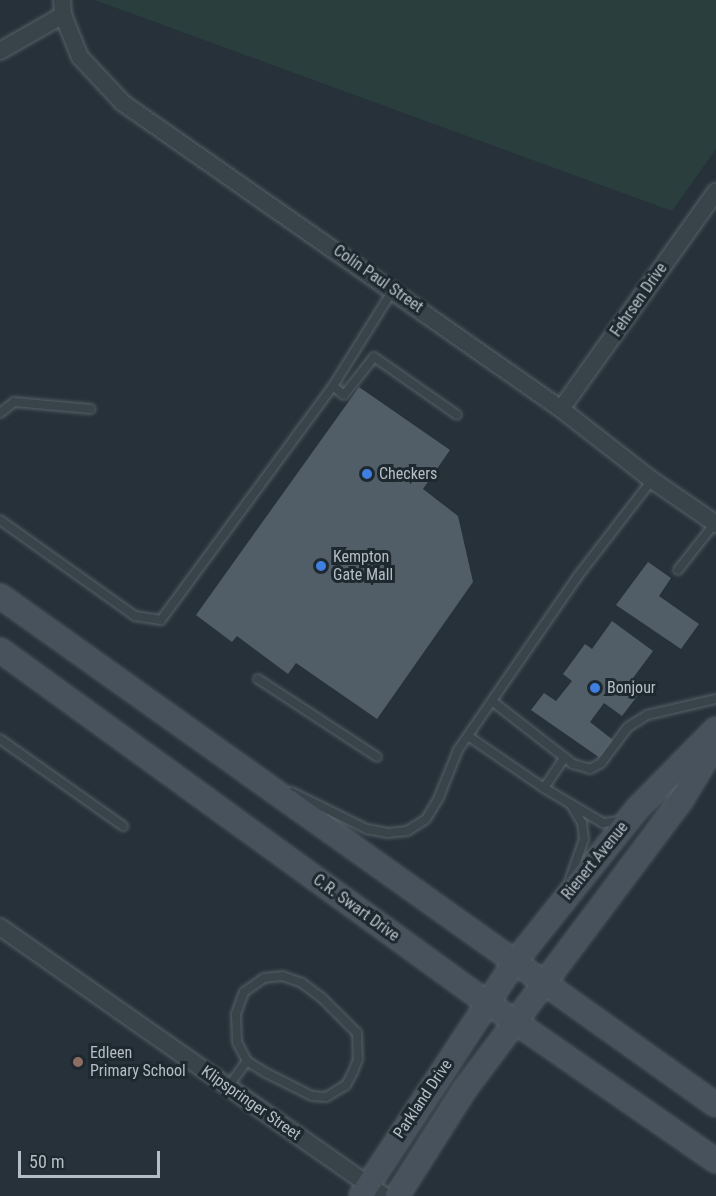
<!DOCTYPE html>
<style>
body{margin:0}
#map{position:relative;width:716px;height:1196px;overflow:hidden;background:#26313a;font-family:"Roboto Condensed",sans-serif}
div>[style]{position:absolute}
[style*='--x']{left:calc(var(--x)*1px);top:calc(var(--y)*1px);width:calc(var(--w)*1px);rotate:calc(var(--a)*1deg)}
.green>*{inset:0;background:#2a3f3d}
.building>*{inset:0;background:#515e68}
.roads{filter:drop-shadow(0 0 2px #576168) drop-shadow(0 0 2px #576168)}
.lane>*{height:8px;margin:-4px;padding:0 4px;transform-origin:4px;border-radius:4px;background:#39434a}
.street>*{height:16px;margin:-8px;padding:0 8px;transform-origin:8px;border-radius:8px;background:#39434a}
.secondary>*{height:22px;margin:-11px;padding:0 11px;transform-origin:11px;border-radius:11px;background:#48525d}
.dots>*{width:16px;height:16px;translate:-50% -50%;box-sizing:border-box;border:3px solid #1e282f;border-radius:50%}
span{translate:-50% -50%;white-space:nowrap;text-align:center;line-height:1.15;-webkit-text-stroke:6px #1e282f;paint-order:stroke}
.street-label{font-size:16px;color:#b5bec6}
.poi-label{font-size:16px;color:#b5bec6}
.left{translate:0 -50%;text-align:left}
.scale{position:absolute;left:18px;top:1151px;width:142px;height:27px;box-sizing:border-box;border:3px solid #b5bec6;border-top:0;padding-left:8px;font-size:18px;line-height:21px;white-space:nowrap;color:#b5bec6;-webkit-text-stroke:4px #1e282f;paint-order:stroke}
</style>
<div id="map">
<div class="green">
<div style="clip-path:polygon(95px 0,716px 0,716px 149px,672px 211px)"></div>
</div>
<div class="building">
<div style="clip-path:polygon(359px 387px,450px 450px,423px 489px,458px 516px,473px 582px,377px 719px,296px 663px,288px 674px,237px 636px,232px 642px,196px 615px)"></div>
<div style="clip-path:polygon(648px 562px,671px 578px,659px 596px,699px 624px,681px 649px,616px 605px)"></div>
<div style="clip-path:polygon(612px 621px,653px 651px,633px 678px,645px 686px,622px 716px,604px 703px,590px 722px,613px 740px,600px 758px,531px 710px,544px 693px,556px 701px,572px 681px,563px 674px,585px 644px,592px 649px)"></div>
</div>
<div class="roads">
<div class="lane">
<div style="--x:393;--y:290;--w:113;--a:122"></div>
<div style="--x:333;--y:386;--w:14;--a:39"></div>
<div style="--x:344;--y:395;--w:48;--a:-51.7"></div>
<div style="--x:374;--y:357;--w:101;--a:34.9"></div>
<div style="--x:0;--y:413;--w:18;--a:-38"></div>
<div style="--x:14;--y:402;--w:77;--a:5.2"></div>
<div style="--x:0;--y:520;--w:166;--a:35.4"></div>
<div style="--x:135;--y:616;--w:26;--a:9"></div>
<div style="--x:161;--y:620;--w:290;--a:-53.7"></div>
<div style="--x:678;--y:570;--w:60;--a:-51.8"></div>
<div style="--x:258;--y:679;--w:142;--a:33.2"></div>
<div style="--x:492;--y:701;--w:103;--a:37.9"></div>
<div style="--x:573;--y:764;--w:18;--a:16"></div>
<div style="--x:590;--y:769;--w:13;--a:-29"></div>
<div style="--x:601;--y:763;--w:45;--a:-53.1"></div>
<div style="--x:628;--y:727;--w:22;--a:-32"></div>
<div style="--x:647;--y:715;--w:71;--a:-13.1"></div>
<div style="--x:468;--y:736;--w:92;--a:34.4"></div>
<div style="--x:544;--y:788;--w:69;--a:30.7"></div>
<div style="--x:603;--y:823;--w:17;--a:-7"></div>
<div style="--x:0;--y:739;--w:151;--a:35.3"></div>
<div style="--x:544;--y:788;--w:37;--a:-56"></div>
<div style="--x:292;--y:792;--w:84;--a:26.3"></div>
<div style="--x:367;--y:829;--w:21;--a:11"></div>
<div style="--x:388;--y:833;--w:19;--a:-6"></div>
<div style="--x:407;--y:831;--w:22;--a:-32"></div>
<div style="--x:426;--y:819;--w:26;--a:-59"></div>
<div style="--x:439;--y:797;--w:51;--a:-68"></div>
<div style="--x:458;--y:750;--w:211;--a:-55.4"></div>
<div style="--x:578;--y:576;--w:121;--a:-52.4"></div>
<div style="--x:569;--y:882;--w:46;--a:-70.8"></div>
<div style="--x:584;--y:839;--w:16;--a:-97"></div>
<div style="--x:582;--y:823;--w:21;--a:-121"></div>
<div style="--x:282;--y:976;--w:21;--a:19"></div>
<div style="--x:302;--y:983;--w:25;--a:37"></div>
<div style="--x:322;--y:998;--w:49;--a:45"></div>
<div style="--x:357;--y:1033;--w:26;--a:88"></div>
<div style="--x:358;--y:1059;--w:14;--a:111"></div>
<div style="--x:353;--y:1072;--w:15;--a:118"></div>
<div style="--x:346;--y:1085;--w:23;--a:149"></div>
<div style="--x:326;--y:1097;--w:14;--a:-176"></div>
<div style="--x:312;--y:1096;--w:51;--a:-153.4"></div>
<div style="--x:266;--y:1073;--w:22;--a:-148"></div>
<div style="--x:247;--y:1061;--w:21;--a:-118"></div>
<div style="--x:237;--y:1042;--w:28;--a:-92"></div>
<div style="--x:236;--y:1014;--w:23;--a:-70"></div>
<div style="--x:244;--y:992;--w:24;--a:-35"></div>
<div style="--x:264;--y:978;--w:18;--a:-6"></div>
<div style="--x:228;--y:1087;--w:32;--a:-54"></div>
</div>
<div class="street">
<div style="--x:62;--y:0;--w:15;--a:86"></div>
<div style="--x:63;--y:15;--w:45;--a:68"></div>
<div style="--x:80;--y:57;--w:63;--a:46.9"></div>
<div style="--x:123;--y:103;--w:534;--a:34.94"></div>
<div style="--x:561;--y:409;--w:115;--a:38"></div>
<div style="--x:652;--y:480;--w:78;--a:34.5"></div>
<div style="--x:0;--y:51;--w:73;--a:-29.7"></div>
<div style="--x:561;--y:409;--w:267;--a:-54.5"></div>
<div style="--x:0;--y:927;--w:469;--a:35"></div>
</div>
<div class="secondary">
<div style="--x:0;--y:596;--w:878;--a:35.41"></div>
<div style="--x:0;--y:650;--w:583;--a:35.93"></div>
<div style="--x:472;--y:992;--w:297;--a:34.7"></div>
<div style="--x:361;--y:1196;--w:279;--a:-56.7"></div>
<div style="--x:514;--y:963;--w:197;--a:-51.4"></div>
<div style="--x:637;--y:809;--w:112;--a:-45.4"></div>
<div style="--x:397;--y:1196;--w:127;--a:-57.6"></div>
<div style="--x:465;--y:1089;--w:359;--a:-53.2"></div>
<div style="--x:680;--y:802;--w:69;--a:-58.6"></div>
</div>
</div>
<div class="dots">
<div style="left:367px;top:474px;background:#3f7fe0"></div>
<div style="left:321px;top:566px;background:#3f7fe0"></div>
<div style="left:595px;top:688px;background:#3f7fe0"></div>
<div style="left:78px;top:1062px;background:#8d6e63"></div>
</div>
<div class="street-label">
<span style="left:378px;top:279px;rotate:35deg">Colin Paul Street</span>
<span style="left:639px;top:300px;rotate:-55deg">Fehrsen Drive</span>
<span style="left:595px;top:861px;rotate:-51deg">Rienert Avenue</span>
<span style="left:356px;top:908px;rotate:36deg">C.R. Swart Drive</span>
<span style="left:423px;top:1099px;rotate:-56deg">Parkland Drive</span>
<span style="left:251px;top:1103px;rotate:35deg">Klipspringer Street</span>
</div>
<div class="poi-label">
<span class="left" style="left:379px;top:474px">Checkers</span>
<span class="left" style="left:333px;top:566px">Kempton<br>Gate Mall</span>
<span class="left" style="left:607px;top:688px">Bonjour</span>
<span class="left" style="left:90px;top:1062px">Edleen<br>Primary School</span>
</div>
<div class="scale">50 m</div>
</div>
